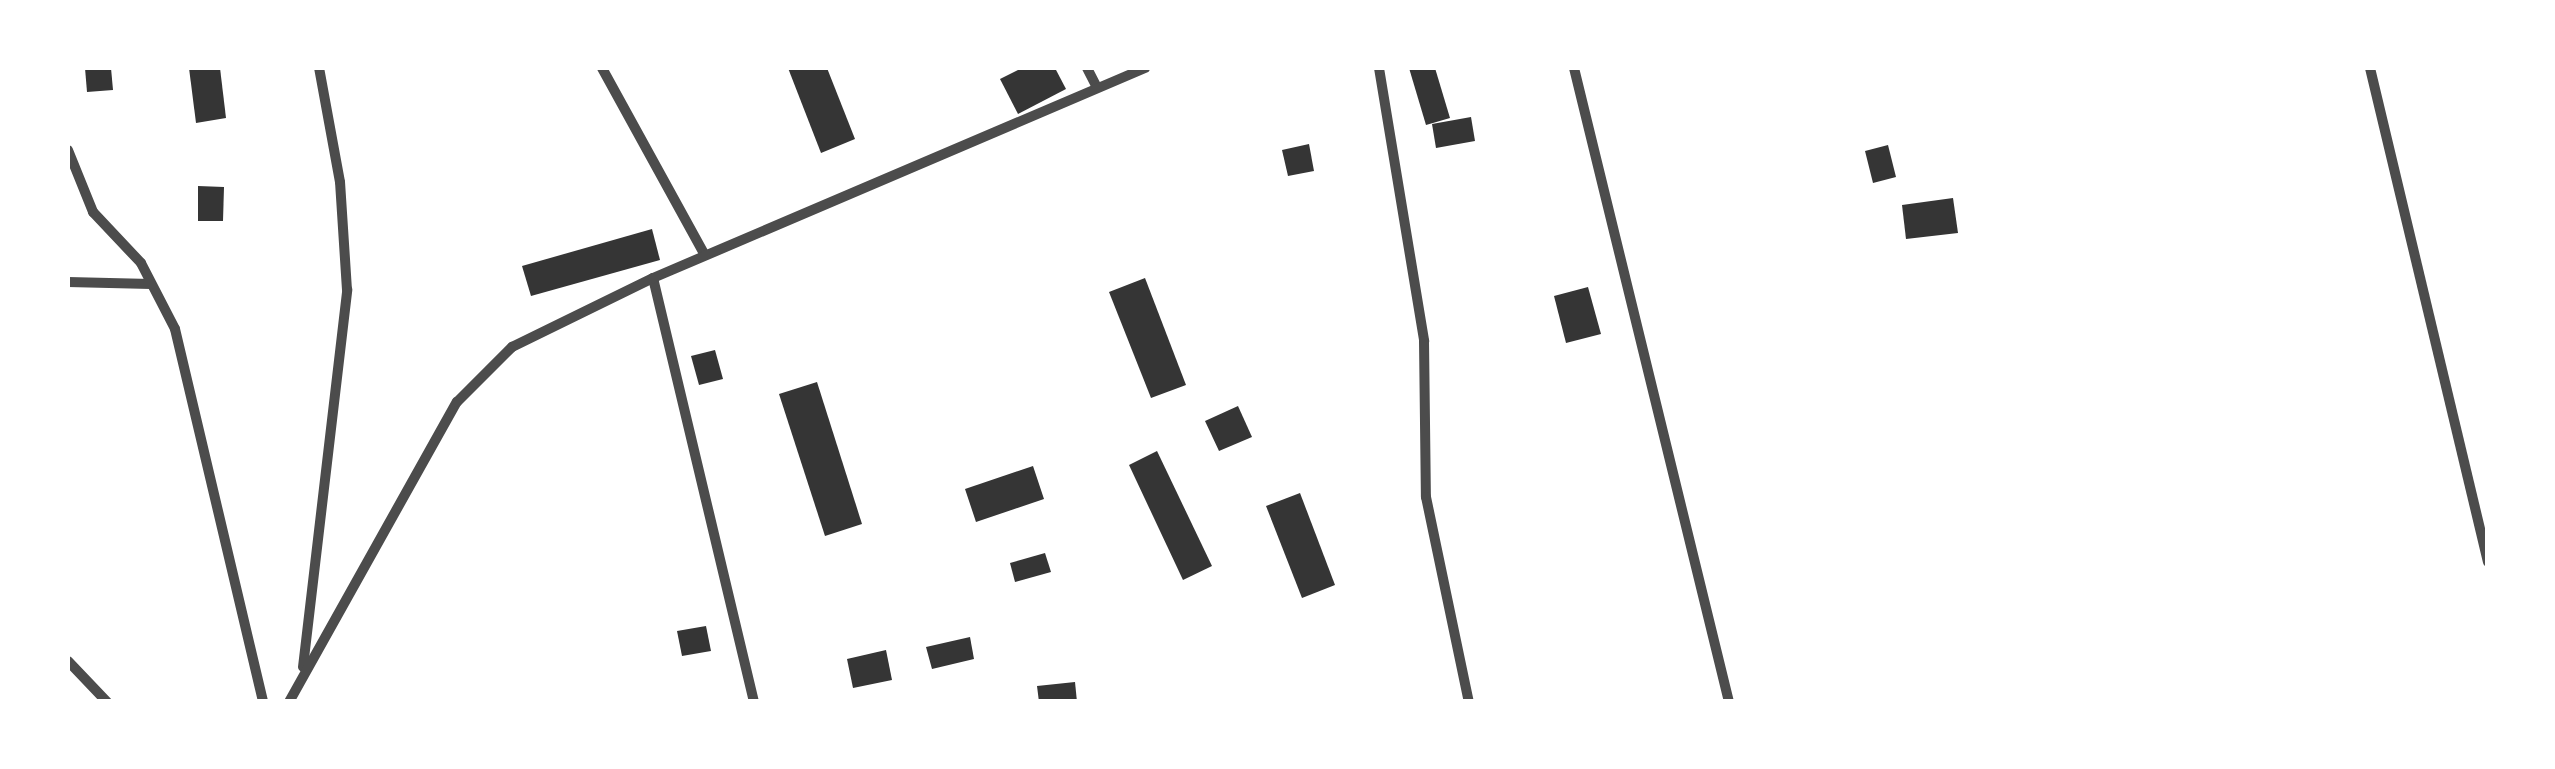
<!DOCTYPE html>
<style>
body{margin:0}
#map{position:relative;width:2555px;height:769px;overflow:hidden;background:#fff;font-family:"Asap Condensed",sans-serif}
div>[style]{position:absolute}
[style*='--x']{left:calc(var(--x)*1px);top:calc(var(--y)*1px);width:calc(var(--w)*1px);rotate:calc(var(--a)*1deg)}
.building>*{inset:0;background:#353535}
.minor>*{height:10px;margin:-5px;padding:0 5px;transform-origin:5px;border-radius:5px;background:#4c4c4c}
span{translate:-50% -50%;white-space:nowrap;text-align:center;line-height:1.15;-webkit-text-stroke:8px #fff;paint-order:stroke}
.frame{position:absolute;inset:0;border:70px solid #fff;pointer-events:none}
</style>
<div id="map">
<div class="building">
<div style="clip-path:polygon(85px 68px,111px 68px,113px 90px,87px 92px)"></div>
<div style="clip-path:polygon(189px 68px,220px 68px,226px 118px,196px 123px)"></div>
<div style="clip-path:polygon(788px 68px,827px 68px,855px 139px,821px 153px)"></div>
<div style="clip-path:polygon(1022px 68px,1055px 68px,1066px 89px,1018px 114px,1000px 79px)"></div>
<div style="clip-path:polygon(1409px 68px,1435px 68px,1450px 118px,1426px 125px)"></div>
<div style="clip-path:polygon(1471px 117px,1475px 141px,1436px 148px,1432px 124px)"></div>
<div style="clip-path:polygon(1309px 144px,1314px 171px,1288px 176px,1282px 150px)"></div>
<div style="clip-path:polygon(1888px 145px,1896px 177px,1873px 183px,1865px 151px)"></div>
<div style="clip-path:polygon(198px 186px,224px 187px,223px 221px,198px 221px)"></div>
<div style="clip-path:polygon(1953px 198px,1958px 233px,1906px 239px,1902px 205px)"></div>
<div style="clip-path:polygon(652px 229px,660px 260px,531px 296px,522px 266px)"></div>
<div style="clip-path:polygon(1145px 278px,1186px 385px,1151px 398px,1109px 292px)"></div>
<div style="clip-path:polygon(1588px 287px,1601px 334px,1566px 343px,1554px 296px)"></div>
<div style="clip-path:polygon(715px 350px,723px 379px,699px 385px,691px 356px)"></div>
<div style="clip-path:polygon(817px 382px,862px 524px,825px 536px,779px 394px)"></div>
<div style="clip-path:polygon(1238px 406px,1252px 437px,1219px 451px,1205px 421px)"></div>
<div style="clip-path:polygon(1157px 451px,1212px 566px,1183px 580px,1129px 465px)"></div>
<div style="clip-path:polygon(1033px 466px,1044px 499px,976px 522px,965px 489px)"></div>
<div style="clip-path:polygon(1300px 493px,1335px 585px,1302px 598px,1266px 506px)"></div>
<div style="clip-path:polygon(1045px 553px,1051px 572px,1015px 582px,1010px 563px)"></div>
<div style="clip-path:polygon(706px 626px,711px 651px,682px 656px,677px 631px)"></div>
<div style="clip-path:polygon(970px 637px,974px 659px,932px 669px,926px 647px)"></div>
<div style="clip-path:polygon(886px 650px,892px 680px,853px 688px,847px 659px)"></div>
<div style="clip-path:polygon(1075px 682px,1077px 702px,1039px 702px,1037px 686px)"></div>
</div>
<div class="minor">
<div style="--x:602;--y:68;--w:213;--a:61.2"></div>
<div style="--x:1087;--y:68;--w:22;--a:63"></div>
<div style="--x:1379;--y:68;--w:277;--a:80.6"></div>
<div style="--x:1424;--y:341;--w:156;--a:89.3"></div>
<div style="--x:1426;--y:497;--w:209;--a:78.2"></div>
<div style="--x:1574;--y:68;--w:653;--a:76.26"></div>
<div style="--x:2370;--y:68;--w:508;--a:76.57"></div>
<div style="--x:68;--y:150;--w:67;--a:68"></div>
<div style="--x:93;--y:212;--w:70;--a:46.7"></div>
<div style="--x:141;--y:263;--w:74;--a:62.7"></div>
<div style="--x:175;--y:329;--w:383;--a:76.7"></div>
<div style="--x:653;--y:278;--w:436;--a:76.6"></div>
<div style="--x:68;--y:282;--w:83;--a:1.4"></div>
<div style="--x:68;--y:661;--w:57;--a:46.4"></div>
<div style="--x:303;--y:667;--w:380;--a:-83.3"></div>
<div style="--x:347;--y:290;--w:108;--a:-93.7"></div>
<div style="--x:340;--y:182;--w:116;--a:-100.4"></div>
<div style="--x:289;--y:702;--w:344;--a:-60.8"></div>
<div style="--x:457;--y:402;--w:78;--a:-45"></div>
<div style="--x:512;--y:347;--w:157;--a:-26.1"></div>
<div style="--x:653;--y:278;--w:535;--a:-23.11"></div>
</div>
<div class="frame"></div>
</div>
